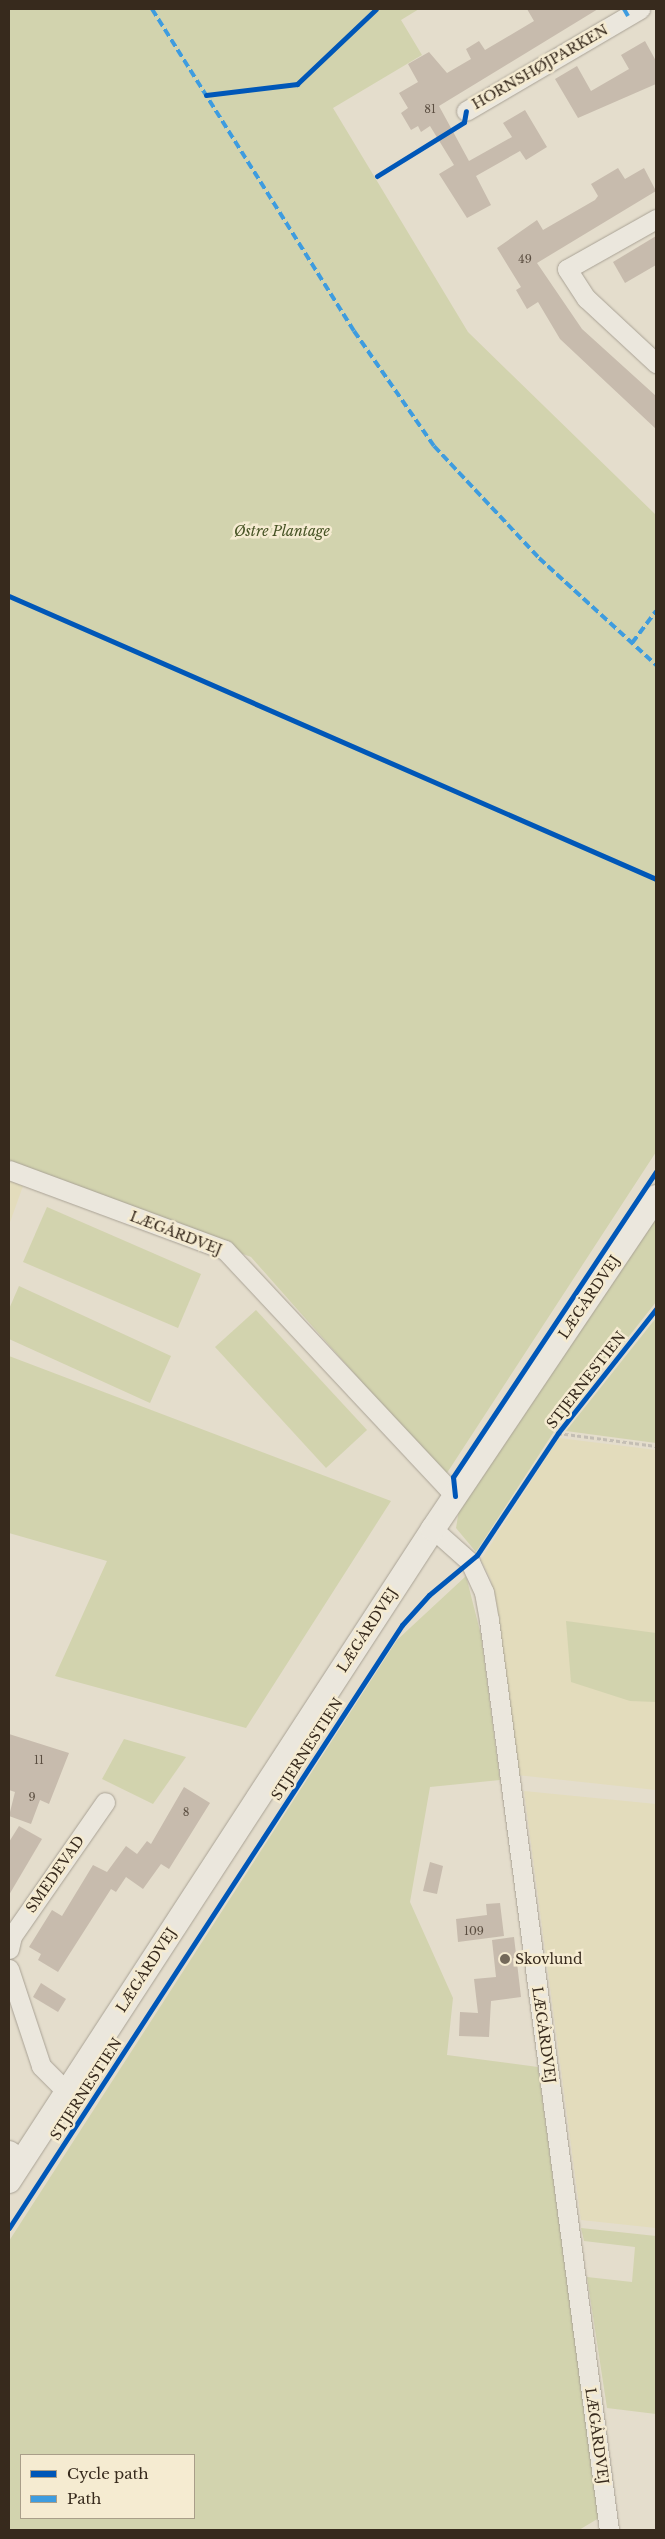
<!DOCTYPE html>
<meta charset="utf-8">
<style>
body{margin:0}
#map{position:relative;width:665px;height:2539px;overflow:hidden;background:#e4ddcc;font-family:"Libre Baskerville",serif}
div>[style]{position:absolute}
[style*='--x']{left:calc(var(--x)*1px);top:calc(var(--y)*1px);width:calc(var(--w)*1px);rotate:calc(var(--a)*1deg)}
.farmland>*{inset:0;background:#e3dcbc}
.green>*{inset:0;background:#d2d3ae}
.building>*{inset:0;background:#c7bbad}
.path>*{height:3px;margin-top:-1.5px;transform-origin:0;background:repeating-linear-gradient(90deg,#c4beb4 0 4px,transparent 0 6.5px)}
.roads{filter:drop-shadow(0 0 1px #a9a295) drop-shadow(0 0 1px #a9a295)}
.minor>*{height:19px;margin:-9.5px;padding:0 9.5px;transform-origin:9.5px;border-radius:9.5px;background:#ebe7dd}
.tertiary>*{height:24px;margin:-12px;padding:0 12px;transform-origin:12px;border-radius:12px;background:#ebe7dd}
.quiet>*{height:4px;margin-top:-2px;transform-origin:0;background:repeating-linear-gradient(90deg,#3e9cdf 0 8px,transparent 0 12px)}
.cycleway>*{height:5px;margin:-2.5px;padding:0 2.5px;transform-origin:2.5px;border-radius:2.5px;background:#0057b8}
.dots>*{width:14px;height:14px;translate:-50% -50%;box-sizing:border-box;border:2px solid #f5ebd1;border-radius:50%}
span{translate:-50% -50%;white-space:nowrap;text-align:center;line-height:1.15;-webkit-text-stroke:5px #f5ebd1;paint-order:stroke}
.number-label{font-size:11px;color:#5b4e41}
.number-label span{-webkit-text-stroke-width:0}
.street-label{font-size:14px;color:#372a1d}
.park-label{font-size:14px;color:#465324;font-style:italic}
.poi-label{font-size:14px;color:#372a1d}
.left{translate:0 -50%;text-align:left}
.frame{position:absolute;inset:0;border:10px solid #372a1d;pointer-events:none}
.legend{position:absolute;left:20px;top:2454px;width:175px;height:65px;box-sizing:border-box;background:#f5ebd1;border:1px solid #a99e89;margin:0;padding:6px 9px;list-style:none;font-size:15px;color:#372a1d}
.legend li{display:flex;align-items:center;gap:10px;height:25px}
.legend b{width:25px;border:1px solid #a99e89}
</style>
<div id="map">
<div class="farmland">
<div style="clip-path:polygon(9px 1180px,23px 1186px,9px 1225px)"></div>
<div style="clip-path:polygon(559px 1438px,656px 1450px,656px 1790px,517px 1775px,491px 1580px,481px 1560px)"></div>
<div style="clip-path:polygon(524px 1791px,656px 1804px,656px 2228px,581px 2220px)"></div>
</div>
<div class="green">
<div style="clip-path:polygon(9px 9px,419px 9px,401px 20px,422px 55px,333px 108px,468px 332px,656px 515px,656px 1152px,445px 1476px,251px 1257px,9px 1165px)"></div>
<div style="clip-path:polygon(47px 1207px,201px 1274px,178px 1328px,23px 1262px)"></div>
<div style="clip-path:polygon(656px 1218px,656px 1302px,555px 1430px,476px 1552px,456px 1528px,459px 1510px)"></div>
<div style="clip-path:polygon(19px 1286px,171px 1356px,150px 1403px,9px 1339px,9px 1309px)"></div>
<div style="clip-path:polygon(256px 1310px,367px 1430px,326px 1468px,215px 1347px)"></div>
<div style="clip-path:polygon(656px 1318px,656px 1443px,566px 1431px)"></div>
<div style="clip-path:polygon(9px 1356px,391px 1501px,246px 1728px,55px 1676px,107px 1561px,9px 1533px)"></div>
<div style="clip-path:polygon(evenodd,466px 1576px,481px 1635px,500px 1780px,430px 1787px,410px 1902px,453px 1998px,447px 2055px,538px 2067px,599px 2518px,579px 2530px,9px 2530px,9px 2241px,397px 1640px,466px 1576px,21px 2455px,194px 2455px,194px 2518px,21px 2518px,21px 2455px)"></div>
<div style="clip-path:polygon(566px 1621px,656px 1633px,656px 1702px,630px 1701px,571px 1682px)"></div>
<div style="clip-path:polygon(124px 1739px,186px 1757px,153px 1804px,102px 1779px)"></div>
<div style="clip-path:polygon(581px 2228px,656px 2236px,656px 2414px,607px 2408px,587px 2277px,632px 2282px,635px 2247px,584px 2241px)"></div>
</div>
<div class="building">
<div style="clip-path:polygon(527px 9px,598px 9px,439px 106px,469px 161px,512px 137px,503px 123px,525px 110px,547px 147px,526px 160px,520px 151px,476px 176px,491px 205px,467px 218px,439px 174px,454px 165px,430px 126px,421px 132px,418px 126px,411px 130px,401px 113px,408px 108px,399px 93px,418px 82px,408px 64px,429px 52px,447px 73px,471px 59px,466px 49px,479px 41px,485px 50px,534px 21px)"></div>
<div style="clip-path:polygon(645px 41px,656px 61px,656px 84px,578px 118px,555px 79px,577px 66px,591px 91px,629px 69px,621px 55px)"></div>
<div style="clip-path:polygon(618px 168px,625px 179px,644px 168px,656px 191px,537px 263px,582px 329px,656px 396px,656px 429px,560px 339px,538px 302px,527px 309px,516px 290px,521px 287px,497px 248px,537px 220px,543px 230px,595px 200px,598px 196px,591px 184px)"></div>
<div style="clip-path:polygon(656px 236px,656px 265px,625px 283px,613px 262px)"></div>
<div style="clip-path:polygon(9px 1734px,69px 1753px,49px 1804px,40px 1800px,31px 1824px,9px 1816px,15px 1792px,9px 1790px)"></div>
<div style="clip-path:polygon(184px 1787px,210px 1803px,169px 1869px,161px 1864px,143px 1889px,126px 1877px,116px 1892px,111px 1889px,58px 1972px,38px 1960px,41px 1954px,29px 1947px,52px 1910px,62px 1916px,93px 1865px,107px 1872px,126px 1846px,137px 1854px,147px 1841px,151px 1844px)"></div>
<div style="clip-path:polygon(19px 1826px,42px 1839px,9px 1895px,9px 1842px)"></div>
<div style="clip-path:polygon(430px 1862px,443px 1866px,437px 1894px,423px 1891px)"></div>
<div style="clip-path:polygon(500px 1903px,504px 1936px,458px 1942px,456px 1919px,487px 1915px,486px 1904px)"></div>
<div style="clip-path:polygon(514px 1937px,521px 1997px,491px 2001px,489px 2037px,459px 2036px,460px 2012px,478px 2013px,474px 1979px,496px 1977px,492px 1940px)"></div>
<div style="clip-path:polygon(41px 1983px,66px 1999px,58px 2012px,33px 1997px)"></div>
</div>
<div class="path">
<div style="--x:558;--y:1433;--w:99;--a:7.6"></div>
</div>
<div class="roads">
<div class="minor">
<div style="--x:466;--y:111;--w:202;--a:-30.4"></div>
<div style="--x:656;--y:219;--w:102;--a:150.7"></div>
<div style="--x:567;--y:269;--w:35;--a:57"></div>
<div style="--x:586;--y:298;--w:96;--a:42.9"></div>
<div style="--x:9;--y:1170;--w:230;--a:20.3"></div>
<div style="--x:225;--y:1250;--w:337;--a:46.9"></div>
<div style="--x:433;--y:1529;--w:50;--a:41.7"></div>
<div style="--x:470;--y:1562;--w:33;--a:65"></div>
<div style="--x:484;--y:1592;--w:28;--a:80"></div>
<div style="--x:489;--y:1620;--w:918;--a:82.49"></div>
<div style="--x:9;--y:1949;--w:13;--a:-77"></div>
<div style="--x:12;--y:1936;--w:163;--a:-55.2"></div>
<div style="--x:9;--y:1969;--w:102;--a:71.7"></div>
<div style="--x:41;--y:2066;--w:37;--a:45"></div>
<div style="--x:9;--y:2150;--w:17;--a:33"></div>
</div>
<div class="tertiary">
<div style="--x:9;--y:2181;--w:778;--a:-56.96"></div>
<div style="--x:433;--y:1529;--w:400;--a:-56.1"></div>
</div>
</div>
<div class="quiet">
<div style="--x:152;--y:9;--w:380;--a:57.9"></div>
<div style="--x:354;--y:331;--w:140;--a:55.2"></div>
<div style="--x:434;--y:446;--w:154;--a:46.8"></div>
<div style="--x:539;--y:558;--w:159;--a:42.4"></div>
<div style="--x:624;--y:9;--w:8;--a:60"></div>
<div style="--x:632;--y:643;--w:40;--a:-53"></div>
</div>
<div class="cycleway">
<div style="--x:206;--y:95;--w:92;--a:-6.9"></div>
<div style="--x:297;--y:84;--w:109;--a:-43.5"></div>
<div style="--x:377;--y:176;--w:102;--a:-31.8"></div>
<div style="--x:464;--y:122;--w:11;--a:-80"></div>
<div style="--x:9;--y:596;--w:706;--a:23.62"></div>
<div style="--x:455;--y:1496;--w:19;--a:-96"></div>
<div style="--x:453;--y:1477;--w:367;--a:-56.4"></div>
<div style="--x:9;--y:2228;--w:720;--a:-56.91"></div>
<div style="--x:402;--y:1625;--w:40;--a:-48"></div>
<div style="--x:429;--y:1595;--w:62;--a:-39.8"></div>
<div style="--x:477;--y:1555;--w:146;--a:-56.4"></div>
<div style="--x:558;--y:1433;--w:158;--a:-51.7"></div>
</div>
<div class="dots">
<div style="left:505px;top:1959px;background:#74695a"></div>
</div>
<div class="number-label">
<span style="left:430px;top:109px">81</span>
<span style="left:525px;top:259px">49</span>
<span style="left:39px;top:1760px">11</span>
<span style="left:32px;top:1797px">9</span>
<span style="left:186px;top:1812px">8</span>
<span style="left:474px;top:1931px">109</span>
</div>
<div class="street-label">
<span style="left:540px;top:67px;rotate:-30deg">HORNSHØJPARKEN</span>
<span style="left:176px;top:1233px;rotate:21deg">LÆGÅRDVEJ</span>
<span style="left:589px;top:1297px;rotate:-56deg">LÆGÅRDVEJ</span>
<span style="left:586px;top:1380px;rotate:-52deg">STJERNESTIEN</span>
<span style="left:367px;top:1630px;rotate:-57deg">LÆGÅRDVEJ</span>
<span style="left:307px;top:1749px;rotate:-57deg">STJERNESTIEN</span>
<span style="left:55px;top:1874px;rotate:-55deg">SMEDEVAD</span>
<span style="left:146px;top:1970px;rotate:-57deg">LÆGÅRDVEJ</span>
<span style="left:544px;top:2035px;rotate:82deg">LÆGÅRDVEJ</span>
<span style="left:86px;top:2089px;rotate:-57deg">STJERNESTIEN</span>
<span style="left:597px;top:2436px;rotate:82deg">LÆGÅRDVEJ</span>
</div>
<div class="park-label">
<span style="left:282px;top:531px">Østre Plantage</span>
</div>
<div class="poi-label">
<span class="left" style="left:515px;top:1959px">Skovlund</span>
</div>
<div class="frame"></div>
<ul class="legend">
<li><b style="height:6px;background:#0057b8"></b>Cycle path</li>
<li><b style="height:6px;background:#3e9cdf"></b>Path</li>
</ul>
</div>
